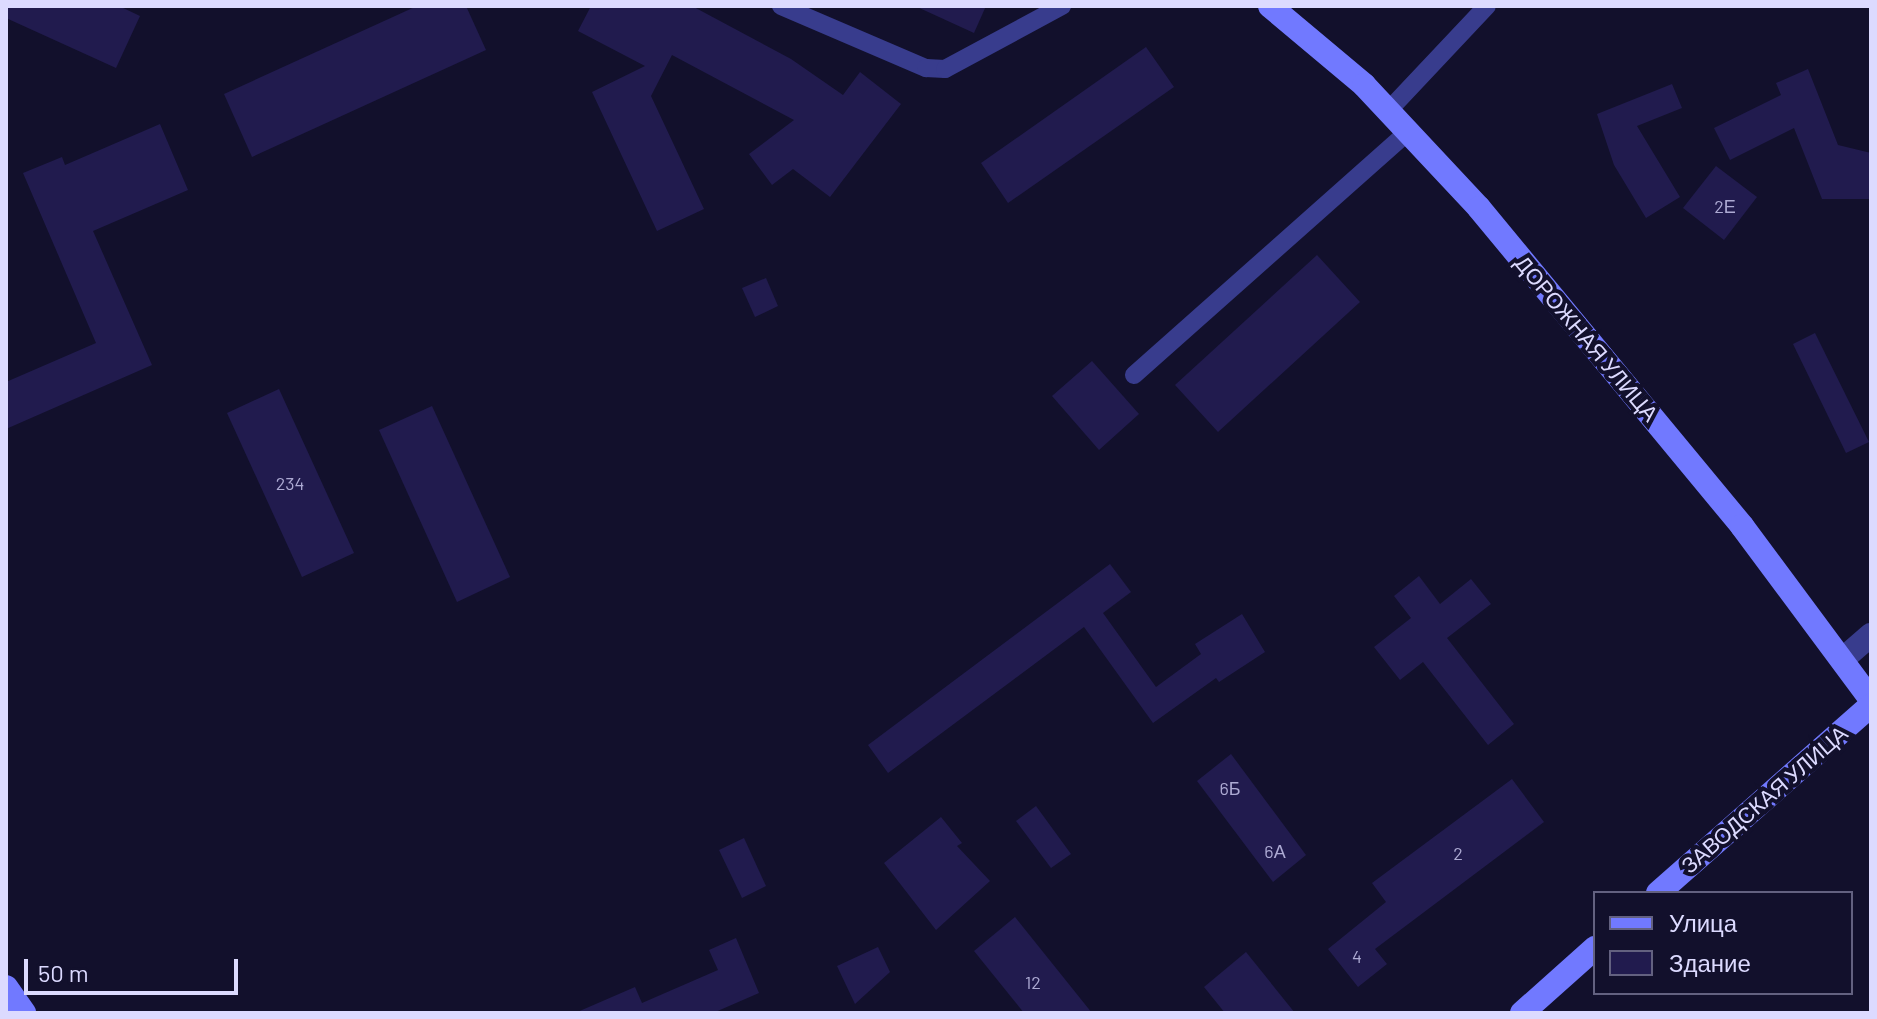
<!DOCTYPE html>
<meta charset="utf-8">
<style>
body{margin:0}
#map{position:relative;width:1877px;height:1019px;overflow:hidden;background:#12102c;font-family:Barlow,sans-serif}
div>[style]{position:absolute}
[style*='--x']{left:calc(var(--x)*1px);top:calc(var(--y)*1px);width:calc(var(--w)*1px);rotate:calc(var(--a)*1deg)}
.building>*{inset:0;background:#211b4e}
.lane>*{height:18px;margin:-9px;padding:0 9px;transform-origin:9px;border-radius:9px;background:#383c8d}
.street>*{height:24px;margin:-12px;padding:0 12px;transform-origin:12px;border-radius:12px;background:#383c8d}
.secondary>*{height:24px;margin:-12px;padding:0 12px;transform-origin:12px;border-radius:12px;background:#7179ff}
span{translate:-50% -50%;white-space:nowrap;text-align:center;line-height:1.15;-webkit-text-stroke:8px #12102c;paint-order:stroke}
.number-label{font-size:18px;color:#adaad3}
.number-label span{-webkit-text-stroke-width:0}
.street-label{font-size:22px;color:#dcdaff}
.frame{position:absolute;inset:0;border:8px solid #dcdaff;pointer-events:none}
.legend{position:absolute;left:1593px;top:891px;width:260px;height:104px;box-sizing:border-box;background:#12102c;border:2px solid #636180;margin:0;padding:10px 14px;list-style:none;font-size:24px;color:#dcdaff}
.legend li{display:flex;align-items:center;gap:16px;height:40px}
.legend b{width:40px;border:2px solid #636180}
.scale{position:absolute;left:24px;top:959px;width:214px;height:36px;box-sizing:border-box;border:4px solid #dcdaff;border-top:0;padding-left:10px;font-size:24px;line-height:28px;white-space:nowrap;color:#dcdaff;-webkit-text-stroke:6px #12102c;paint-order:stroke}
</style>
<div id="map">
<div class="building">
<div style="clip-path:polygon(6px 6px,119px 6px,140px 16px,116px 68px,6px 18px)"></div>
<div style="clip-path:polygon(417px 6px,466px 6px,486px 50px,252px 157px,224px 94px)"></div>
<div style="clip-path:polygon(591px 6px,692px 6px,791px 59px,843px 95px,860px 72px,901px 104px,830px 197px,793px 169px,772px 185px,749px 154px,794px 120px,672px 55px,651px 96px,704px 209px,657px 231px,592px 92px,645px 66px,578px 31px)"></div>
<div style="clip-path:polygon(915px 6px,986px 6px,974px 33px)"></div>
<div style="clip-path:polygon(1146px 47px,1174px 87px,1008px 203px,981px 163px)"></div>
<div style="clip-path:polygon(1808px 69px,1838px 145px,1871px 153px,1871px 199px,1822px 199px,1794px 128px,1730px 160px,1714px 128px,1781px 95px,1776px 83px)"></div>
<div style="clip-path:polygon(1672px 84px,1682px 108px,1637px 126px,1680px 197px,1646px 218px,1614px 165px,1597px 114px)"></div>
<div style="clip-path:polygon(160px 124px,188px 190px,93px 231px,152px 365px,6px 429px,6px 382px,96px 343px,23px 173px,62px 157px,65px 165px)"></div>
<div style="clip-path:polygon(1716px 166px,1757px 197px,1724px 240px,1683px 208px)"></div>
<div style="clip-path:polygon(1317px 255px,1360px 302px,1218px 432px,1175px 385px)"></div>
<div style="clip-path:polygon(766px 278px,778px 306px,755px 317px,742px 288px)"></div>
<div style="clip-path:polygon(1815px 333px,1869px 442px,1846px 453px,1793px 344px)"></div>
<div style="clip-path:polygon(1092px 361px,1139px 414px,1099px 450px,1052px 396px)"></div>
<div style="clip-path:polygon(279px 389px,354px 553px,302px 577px,227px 413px)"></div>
<div style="clip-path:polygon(432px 406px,510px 577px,457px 602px,379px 430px)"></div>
<div style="clip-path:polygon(1110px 564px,1131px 592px,1103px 613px,1156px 687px,1201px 654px,1195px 644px,1242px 614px,1265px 652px,1219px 682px,1216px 678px,1153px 723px,1084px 627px,888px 773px,868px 745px)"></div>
<div style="clip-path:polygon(1419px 576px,1440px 604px,1471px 579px,1491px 604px,1447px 638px,1514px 724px,1488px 745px,1423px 662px,1400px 680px,1374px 647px,1411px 618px,1394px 596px)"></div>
<div style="clip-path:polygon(1231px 754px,1306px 855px,1273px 882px,1197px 781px)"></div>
<div style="clip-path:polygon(1512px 779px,1544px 822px,1375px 949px,1387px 964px,1358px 987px,1328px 949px,1386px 902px,1372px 883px)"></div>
<div style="clip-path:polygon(1036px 806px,1071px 854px,1051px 868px,1016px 821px)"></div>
<div style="clip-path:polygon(941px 817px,962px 843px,957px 846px,990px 881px,936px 930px,884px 863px)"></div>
<div style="clip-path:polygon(744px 838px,766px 886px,742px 898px,719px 850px)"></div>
<div style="clip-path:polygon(1015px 917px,1092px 1013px,1024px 1013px,974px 951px)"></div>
<div style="clip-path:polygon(736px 938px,759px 993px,713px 1013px,575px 1013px,635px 987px,642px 1003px,718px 970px,709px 950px)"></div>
<div style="clip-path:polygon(878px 947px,890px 972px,855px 1004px,837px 966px)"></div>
<div style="clip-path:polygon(1246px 952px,1295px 1013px,1225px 1013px,1204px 987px)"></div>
</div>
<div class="lane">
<div style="--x:781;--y:6;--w:158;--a:23.2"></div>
<div style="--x:926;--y:68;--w:19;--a:3"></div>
<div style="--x:945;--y:69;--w:133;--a:-28.3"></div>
<div style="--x:1388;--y:111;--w:144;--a:-46.7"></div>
<div style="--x:1134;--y:375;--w:366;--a:-41.6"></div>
</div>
<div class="street">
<div style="--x:1843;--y:659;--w:37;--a:-41"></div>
</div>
<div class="secondary">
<div style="--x:1270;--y:6;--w:123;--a:40"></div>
<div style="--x:1364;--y:85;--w:168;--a:46.9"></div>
<div style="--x:1479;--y:208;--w:413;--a:50.4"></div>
<div style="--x:1742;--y:526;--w:217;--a:53.4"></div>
<div style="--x:1658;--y:893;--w:284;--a:-41.4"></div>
<div style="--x:6;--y:987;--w:32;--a:55"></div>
<div style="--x:1522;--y:1013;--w:98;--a:-41.7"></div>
</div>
<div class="number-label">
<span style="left:1725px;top:206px">2Е</span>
<span style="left:290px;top:483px">234</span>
<span style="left:1230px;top:788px">6Б</span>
<span style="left:1275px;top:851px">6А</span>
<span style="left:1458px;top:853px">2</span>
<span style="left:1357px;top:956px">4</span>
<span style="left:1033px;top:982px">12</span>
</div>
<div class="street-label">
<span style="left:1587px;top:338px;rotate:50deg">ДОРОЖНАЯ УЛИЦА</span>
<span style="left:1764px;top:799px;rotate:-41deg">ЗАВОДСКАЯ УЛИЦА</span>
</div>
<div class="frame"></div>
<ul class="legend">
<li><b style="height:10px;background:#7179ff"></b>Улица</li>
<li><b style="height:22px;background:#211b4e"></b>Здание</li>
</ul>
<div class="scale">50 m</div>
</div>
